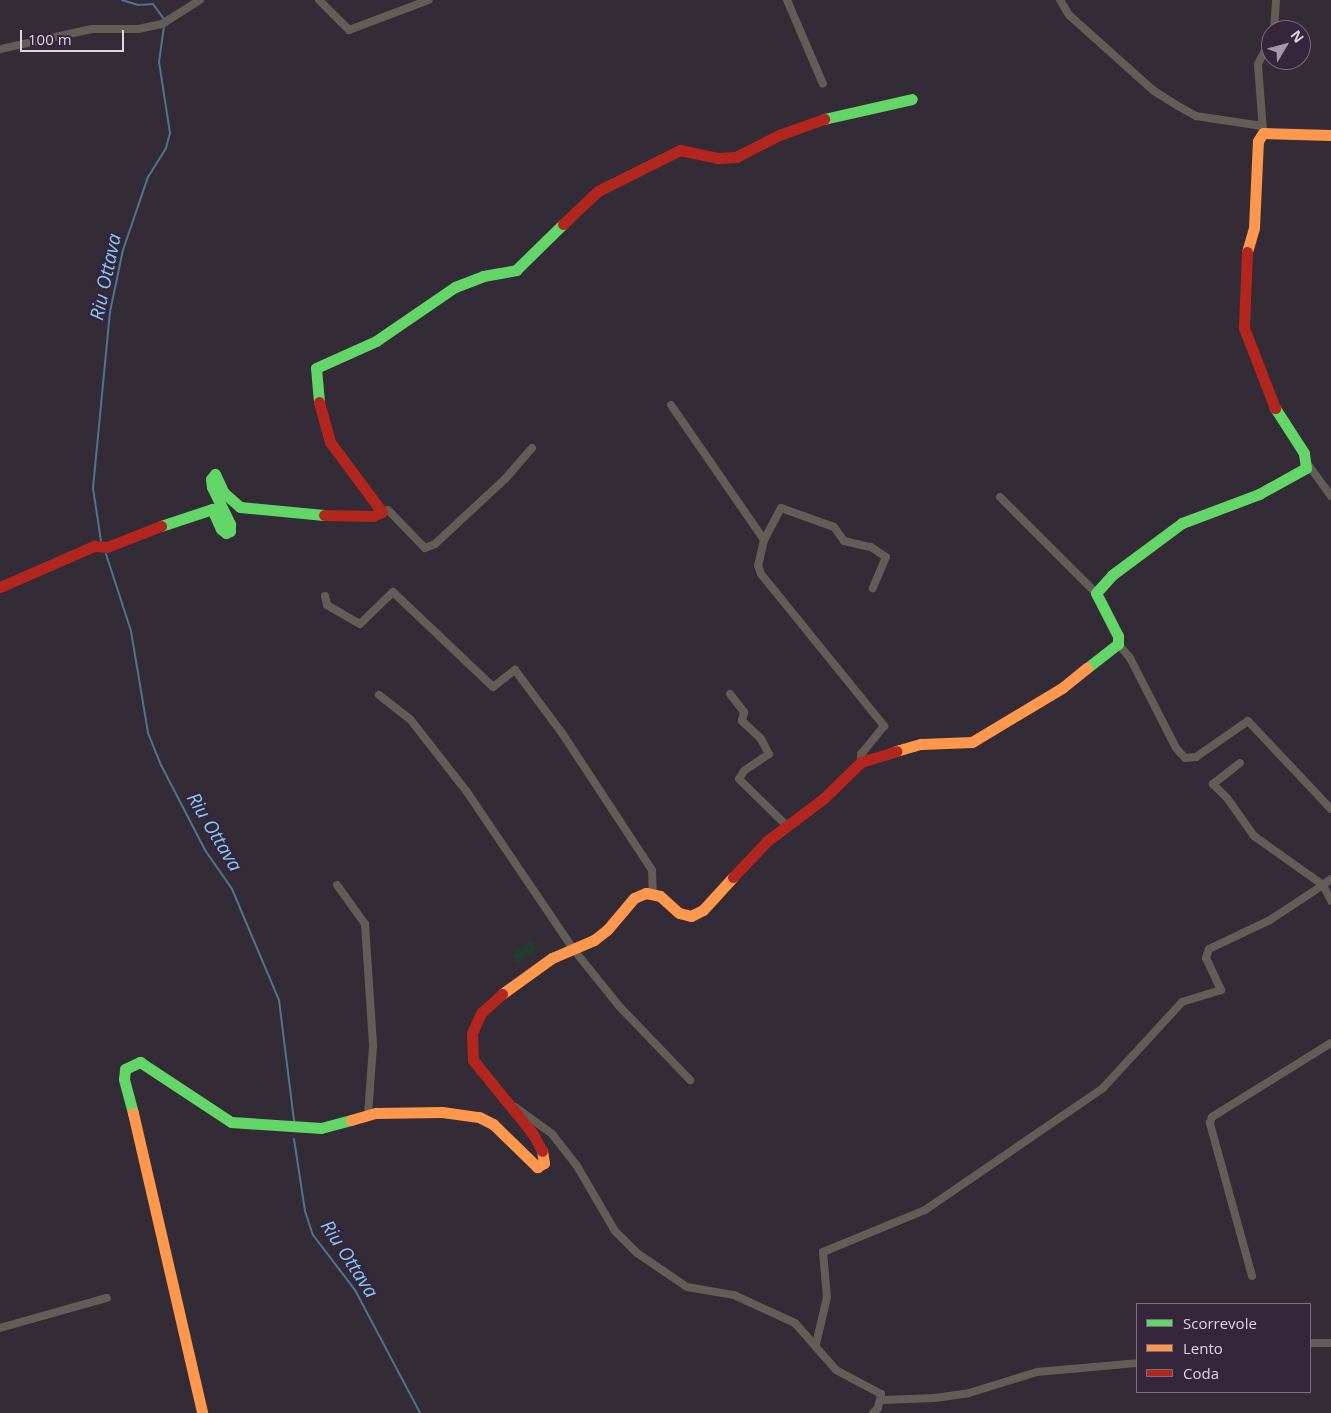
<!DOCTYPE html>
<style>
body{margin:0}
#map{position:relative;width:1331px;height:1413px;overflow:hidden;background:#332b36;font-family:"Open Sans",sans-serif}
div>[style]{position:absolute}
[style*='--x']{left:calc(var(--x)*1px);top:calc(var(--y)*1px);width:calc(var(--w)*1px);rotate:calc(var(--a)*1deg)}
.green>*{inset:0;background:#243b2e}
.stream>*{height:2px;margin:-1px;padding:0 1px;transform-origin:1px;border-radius:1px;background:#4c7591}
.street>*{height:8px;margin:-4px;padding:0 4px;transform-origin:4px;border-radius:4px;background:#645d56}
.fast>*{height:11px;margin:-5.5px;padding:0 5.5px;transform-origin:5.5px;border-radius:5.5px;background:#63d668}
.slow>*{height:11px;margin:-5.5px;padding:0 5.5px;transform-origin:5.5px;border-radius:5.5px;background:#ff974d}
.jam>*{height:11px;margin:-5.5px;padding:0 5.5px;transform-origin:5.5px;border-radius:5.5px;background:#b3261e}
span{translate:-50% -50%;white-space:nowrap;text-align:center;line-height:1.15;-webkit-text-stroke:5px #36263b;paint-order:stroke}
.water-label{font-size:19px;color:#82caf9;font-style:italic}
.legend{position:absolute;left:1136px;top:1303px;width:175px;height:90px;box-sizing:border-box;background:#36263b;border:1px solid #7a6c7e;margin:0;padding:6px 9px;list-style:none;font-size:15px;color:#dfd4e2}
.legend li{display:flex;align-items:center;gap:10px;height:25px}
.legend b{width:25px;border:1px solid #7a6c7e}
.north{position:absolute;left:1261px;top:20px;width:50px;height:50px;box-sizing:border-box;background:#36263b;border:1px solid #7a6c7e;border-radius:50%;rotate:53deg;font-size:14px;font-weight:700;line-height:20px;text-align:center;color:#dfd4e2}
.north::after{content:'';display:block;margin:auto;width:18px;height:22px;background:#a399a6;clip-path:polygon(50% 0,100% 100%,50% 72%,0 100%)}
.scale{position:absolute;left:20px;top:30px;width:104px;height:22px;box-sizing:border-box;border:2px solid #dfd4e2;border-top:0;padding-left:6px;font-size:15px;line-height:18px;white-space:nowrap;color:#dfd4e2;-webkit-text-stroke:4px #36263b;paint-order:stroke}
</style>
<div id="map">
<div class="green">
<div style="clip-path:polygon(530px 940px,537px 949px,518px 964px,511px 956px)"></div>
</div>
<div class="stream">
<div style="--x:122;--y:0;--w:17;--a:17"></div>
<div style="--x:138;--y:5;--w:15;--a:-4"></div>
<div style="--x:153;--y:4;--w:19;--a:54"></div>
<div style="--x:101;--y:541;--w:54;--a:-98.6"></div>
<div style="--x:93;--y:488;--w:177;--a:-84.5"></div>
<div style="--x:110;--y:312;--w:63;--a:-78.2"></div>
<div style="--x:123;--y:250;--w:77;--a:-71.1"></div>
<div style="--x:148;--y:177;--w:34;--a:-58"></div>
<div style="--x:166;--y:148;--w:16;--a:-75"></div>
<div style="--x:170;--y:133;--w:72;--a:-98.8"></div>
<div style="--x:159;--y:62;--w:34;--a:-82"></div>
<div style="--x:106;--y:554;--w:81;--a:72"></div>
<div style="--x:131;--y:631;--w:103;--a:80.5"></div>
<div style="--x:148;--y:733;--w:35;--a:68"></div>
<div style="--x:161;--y:765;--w:96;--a:62.6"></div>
<div style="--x:205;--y:850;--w:47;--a:55.3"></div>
<div style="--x:232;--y:889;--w:121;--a:67.1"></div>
<div style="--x:279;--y:1000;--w:122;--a:82.9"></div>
<div style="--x:294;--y:1139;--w:73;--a:81.3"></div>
<div style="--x:305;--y:1211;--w:25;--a:72"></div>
<div style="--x:313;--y:1235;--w:69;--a:52.6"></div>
<div style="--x:355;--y:1290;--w:139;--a:62.1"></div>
</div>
<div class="street">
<div style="--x:319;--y:0;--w:42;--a:45"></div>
<div style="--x:349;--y:30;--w:85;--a:-20.6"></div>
<div style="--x:787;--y:0;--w:91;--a:66.8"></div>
<div style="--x:1060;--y:0;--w:17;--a:59"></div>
<div style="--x:1069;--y:15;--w:114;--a:41.8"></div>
<div style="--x:1154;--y:91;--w:28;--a:32"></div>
<div style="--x:1178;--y:106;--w:21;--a:29"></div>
<div style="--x:1196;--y:116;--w:67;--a:8.6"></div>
<div style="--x:1274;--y:30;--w:30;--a:-86"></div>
<div style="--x:0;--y:49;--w:94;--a:-12.3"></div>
<div style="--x:92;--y:29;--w:46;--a:0"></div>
<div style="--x:138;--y:29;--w:25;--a:-12"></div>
<div style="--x:162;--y:24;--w:45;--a:-32.3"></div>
<div style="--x:1263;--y:131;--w:67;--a:-94.3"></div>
<div style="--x:1258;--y:64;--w:29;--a:-63"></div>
<div style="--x:671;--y:405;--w:164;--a:55.4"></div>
<div style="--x:764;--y:540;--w:26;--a:103"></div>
<div style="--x:758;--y:565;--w:9;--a:72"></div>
<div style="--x:761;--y:574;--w:196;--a:51"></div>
<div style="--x:884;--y:726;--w:36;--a:129"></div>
<div style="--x:861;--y:754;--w:8;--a:90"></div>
<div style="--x:1307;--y:463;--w:41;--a:54"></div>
<div style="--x:1000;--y:497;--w:136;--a:45"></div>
<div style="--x:382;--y:512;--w:6;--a:-18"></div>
<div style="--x:388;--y:510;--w:53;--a:45.8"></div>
<div style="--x:425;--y:548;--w:11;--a:-22"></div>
<div style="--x:435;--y:544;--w:96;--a:-42.9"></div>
<div style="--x:505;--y:479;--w:41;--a:-48.9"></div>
<div style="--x:764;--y:540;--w:36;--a:-62"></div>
<div style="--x:781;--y:508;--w:56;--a:19.7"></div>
<div style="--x:834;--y:527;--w:17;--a:54"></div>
<div style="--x:844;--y:541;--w:28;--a:13"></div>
<div style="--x:871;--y:547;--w:18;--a:34"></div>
<div style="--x:886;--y:557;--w:34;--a:113"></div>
<div style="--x:325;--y:596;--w:9;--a:77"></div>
<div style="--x:327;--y:605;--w:38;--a:30"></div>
<div style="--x:360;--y:624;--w:46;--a:-44.1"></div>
<div style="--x:393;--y:592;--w:138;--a:43.5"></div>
<div style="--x:493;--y:687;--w:28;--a:-38"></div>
<div style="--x:515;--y:670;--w:79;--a:53.3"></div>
<div style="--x:562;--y:733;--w:164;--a:56.7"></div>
<div style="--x:652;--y:870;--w:25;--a:88"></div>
<div style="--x:1118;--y:644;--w:18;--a:49"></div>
<div style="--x:1130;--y:658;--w:101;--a:62.9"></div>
<div style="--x:1176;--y:748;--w:13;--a:48"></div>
<div style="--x:1185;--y:758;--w:11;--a:-5"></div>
<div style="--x:1196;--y:757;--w:63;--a:-34.7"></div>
<div style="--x:1248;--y:721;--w:121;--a:46.7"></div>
<div style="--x:730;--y:694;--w:23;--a:52"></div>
<div style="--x:744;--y:712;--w:9;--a:103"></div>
<div style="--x:742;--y:721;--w:26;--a:43"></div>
<div style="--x:761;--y:739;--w:17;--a:62"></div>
<div style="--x:769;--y:754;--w:30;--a:146"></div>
<div style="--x:744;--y:771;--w:9;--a:122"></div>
<div style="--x:739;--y:779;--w:66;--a:44.4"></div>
<div style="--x:379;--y:695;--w:39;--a:38"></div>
<div style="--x:410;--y:719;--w:93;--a:52"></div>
<div style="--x:467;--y:792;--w:191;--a:55.9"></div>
<div style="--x:574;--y:950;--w:72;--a:51.2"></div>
<div style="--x:619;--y:1006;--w:103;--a:46.2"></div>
<div style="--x:1331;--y:879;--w:10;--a:143"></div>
<div style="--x:1323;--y:885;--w:18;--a:63"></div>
<div style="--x:337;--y:885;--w:48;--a:54.3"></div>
<div style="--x:365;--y:924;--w:122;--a:86.2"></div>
<div style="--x:373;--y:1046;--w:69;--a:94.1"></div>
<div style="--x:515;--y:1107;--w:46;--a:36.1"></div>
<div style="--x:552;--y:1134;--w:41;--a:52"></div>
<div style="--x:577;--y:1166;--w:75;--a:59.7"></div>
<div style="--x:615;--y:1231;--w:31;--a:45"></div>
<div style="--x:637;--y:1253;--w:60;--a:34.2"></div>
<div style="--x:687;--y:1287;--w:48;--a:9.7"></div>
<div style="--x:734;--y:1295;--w:67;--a:24.7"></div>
<div style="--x:795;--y:1323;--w:62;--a:48.9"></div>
<div style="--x:836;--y:1370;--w:51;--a:28.1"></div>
<div style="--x:881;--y:1394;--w:14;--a:102"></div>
<div style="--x:878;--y:1408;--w:7;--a:135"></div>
<div style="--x:1252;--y:1276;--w:159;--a:-105.4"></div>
<div style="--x:1210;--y:1123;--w:6;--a:-72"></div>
<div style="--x:1212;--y:1117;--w:140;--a:-31.9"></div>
<div style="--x:0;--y:1328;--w:111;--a:-15.7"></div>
<div style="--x:1310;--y:1343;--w:21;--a:0"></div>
<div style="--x:816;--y:1344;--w:48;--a:-76.8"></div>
<div style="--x:827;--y:1297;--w:45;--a:-95.1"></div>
<div style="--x:823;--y:1252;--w:110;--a:-22.4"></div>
<div style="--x:925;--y:1210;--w:216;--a:-34.4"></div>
<div style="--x:1103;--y:1088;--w:117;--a:-47.4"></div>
<div style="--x:1182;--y:1002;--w:41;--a:-17.1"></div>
<div style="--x:1221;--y:990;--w:35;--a:-115"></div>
<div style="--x:1206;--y:958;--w:9;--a:-72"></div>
<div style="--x:1209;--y:949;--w:68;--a:-25.4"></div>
<div style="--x:1270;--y:920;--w:64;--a:-33.4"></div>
<div style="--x:1323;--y:885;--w:85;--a:-144.6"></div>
<div style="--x:1254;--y:836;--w:47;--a:-125.4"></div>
<div style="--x:1227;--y:798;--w:20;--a:-135"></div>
<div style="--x:1213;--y:784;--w:34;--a:-38"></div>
<div style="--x:882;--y:1400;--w:53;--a:-2.2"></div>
<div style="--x:935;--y:1398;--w:34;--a:-8"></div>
<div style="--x:969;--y:1393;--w:71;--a:-17.2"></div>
<div style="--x:1037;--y:1372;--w:100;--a:-5.1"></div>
</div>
<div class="fast">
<div style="--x:824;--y:119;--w:90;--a:-12.8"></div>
<div style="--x:319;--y:402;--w:34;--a:-95"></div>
<div style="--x:316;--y:368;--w:66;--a:-24.2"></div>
<div style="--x:376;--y:341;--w:96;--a:-34.4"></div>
<div style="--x:455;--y:287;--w:30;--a:-21"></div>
<div style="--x:483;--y:276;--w:34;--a:-10"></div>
<div style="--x:516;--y:270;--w:66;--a:-44.4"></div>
<div style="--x:161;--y:526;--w:54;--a:-18.4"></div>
<div style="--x:212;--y:509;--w:22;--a:66"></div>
<div style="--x:221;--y:529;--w:6;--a:39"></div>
<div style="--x:226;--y:533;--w:4;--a:-27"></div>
<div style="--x:230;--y:531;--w:7;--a:-90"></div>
<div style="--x:230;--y:524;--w:41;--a:-115.9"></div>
<div style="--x:212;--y:487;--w:8;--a:-97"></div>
<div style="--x:211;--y:479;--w:6;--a:-51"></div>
<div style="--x:215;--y:474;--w:21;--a:65"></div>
<div style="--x:224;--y:493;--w:21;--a:41"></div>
<div style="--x:240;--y:507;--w:84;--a:5.4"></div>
<div style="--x:1087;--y:668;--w:39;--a:-38"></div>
<div style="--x:1118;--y:644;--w:8;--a:-90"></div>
<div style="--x:1118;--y:636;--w:48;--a:-117.1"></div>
<div style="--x:1096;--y:593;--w:24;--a:-48"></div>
<div style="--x:1112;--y:575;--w:87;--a:-36.6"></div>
<div style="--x:1182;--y:523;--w:82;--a:-20.6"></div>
<div style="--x:1259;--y:494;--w:54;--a:-29"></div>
<div style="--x:1306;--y:468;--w:15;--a:-98"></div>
<div style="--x:1304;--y:453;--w:54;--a:-122.8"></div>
<div style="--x:133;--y:1113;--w:35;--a:-105"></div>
<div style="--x:124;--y:1079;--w:10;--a:-84"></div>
<div style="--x:125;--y:1069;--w:17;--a:-25"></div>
<div style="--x:140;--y:1062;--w:109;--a:33.4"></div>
<div style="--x:231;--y:1122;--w:90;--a:3.8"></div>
<div style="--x:321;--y:1128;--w:31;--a:-15"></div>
</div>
<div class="slow">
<div style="--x:1247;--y:252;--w:25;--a:-74"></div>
<div style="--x:1254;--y:228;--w:87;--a:-87.4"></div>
<div style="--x:1258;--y:141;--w:9;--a:-58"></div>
<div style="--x:1263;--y:133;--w:68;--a:1.7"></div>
<div style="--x:896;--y:751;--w:26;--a:-16"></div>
<div style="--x:921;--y:744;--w:51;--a:-2.2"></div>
<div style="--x:972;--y:742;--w:105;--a:-31"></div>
<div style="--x:1062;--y:688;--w:32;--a:-39"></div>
<div style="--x:502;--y:994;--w:62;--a:-35.8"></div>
<div style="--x:552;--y:958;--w:46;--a:-23.2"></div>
<div style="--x:594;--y:940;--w:16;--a:-38"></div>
<div style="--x:607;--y:930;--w:42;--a:-49.8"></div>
<div style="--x:634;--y:898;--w:13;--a:-23"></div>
<div style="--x:646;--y:893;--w:14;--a:12"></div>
<div style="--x:660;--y:896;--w:25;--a:42"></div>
<div style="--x:679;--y:913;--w:12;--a:14"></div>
<div style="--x:691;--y:916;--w:13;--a:-27"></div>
<div style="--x:703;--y:910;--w:45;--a:-47.7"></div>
<div style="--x:133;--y:1113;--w:308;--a:77"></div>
<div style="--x:351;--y:1120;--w:26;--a:-16"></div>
<div style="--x:376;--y:1113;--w:66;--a:-0.9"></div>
<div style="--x:442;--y:1112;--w:37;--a:8"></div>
<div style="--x:479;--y:1117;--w:16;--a:27"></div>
<div style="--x:493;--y:1124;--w:62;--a:44.3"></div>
<div style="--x:537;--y:1167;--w:8;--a:-30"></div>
<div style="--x:544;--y:1163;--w:12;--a:-99"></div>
</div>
<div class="jam">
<div style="--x:563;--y:224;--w:48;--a:-43.3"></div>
<div style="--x:598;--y:191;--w:92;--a:-26.6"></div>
<div style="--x:680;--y:150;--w:38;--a:12"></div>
<div style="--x:717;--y:158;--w:19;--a:-3"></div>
<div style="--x:736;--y:157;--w:48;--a:-27.1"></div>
<div style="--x:779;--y:135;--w:48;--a:-19.6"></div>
<div style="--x:1247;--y:252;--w:76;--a:92.3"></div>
<div style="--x:1244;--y:328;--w:86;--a:68.8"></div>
<div style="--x:319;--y:402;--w:41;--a:74.6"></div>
<div style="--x:330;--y:442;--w:87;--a:53.4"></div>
<div style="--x:382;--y:512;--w:10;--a:156"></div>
<div style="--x:373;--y:516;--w:49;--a:-178.8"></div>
<div style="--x:0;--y:587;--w:103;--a:-23.6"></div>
<div style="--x:94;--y:546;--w:13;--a:4"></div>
<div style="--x:107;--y:547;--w:58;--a:-21.3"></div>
<div style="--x:733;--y:877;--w:50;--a:-46.6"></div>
<div style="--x:767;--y:841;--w:71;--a:-37"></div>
<div style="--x:824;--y:798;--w:52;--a:-44.2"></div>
<div style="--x:861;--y:762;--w:37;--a:-17"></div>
<div style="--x:502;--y:994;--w:28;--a:138"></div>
<div style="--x:481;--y:1013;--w:22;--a:114"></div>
<div style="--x:472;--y:1033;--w:27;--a:88"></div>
<div style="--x:473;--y:1060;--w:95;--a:51"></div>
<div style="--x:533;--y:1134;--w:19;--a:62"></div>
</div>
<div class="water-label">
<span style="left:106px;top:277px;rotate:-78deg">Riu Ottava</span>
<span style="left:214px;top:832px;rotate:59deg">Riu Ottava</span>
<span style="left:349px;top:1259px;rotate:57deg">Riu Ottava</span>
</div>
<ul class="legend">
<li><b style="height:6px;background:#63d668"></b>Scorrevole</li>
<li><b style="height:6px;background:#ff974d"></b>Lento</li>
<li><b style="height:6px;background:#b3261e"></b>Coda</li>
</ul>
<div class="north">N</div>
<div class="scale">100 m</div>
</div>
